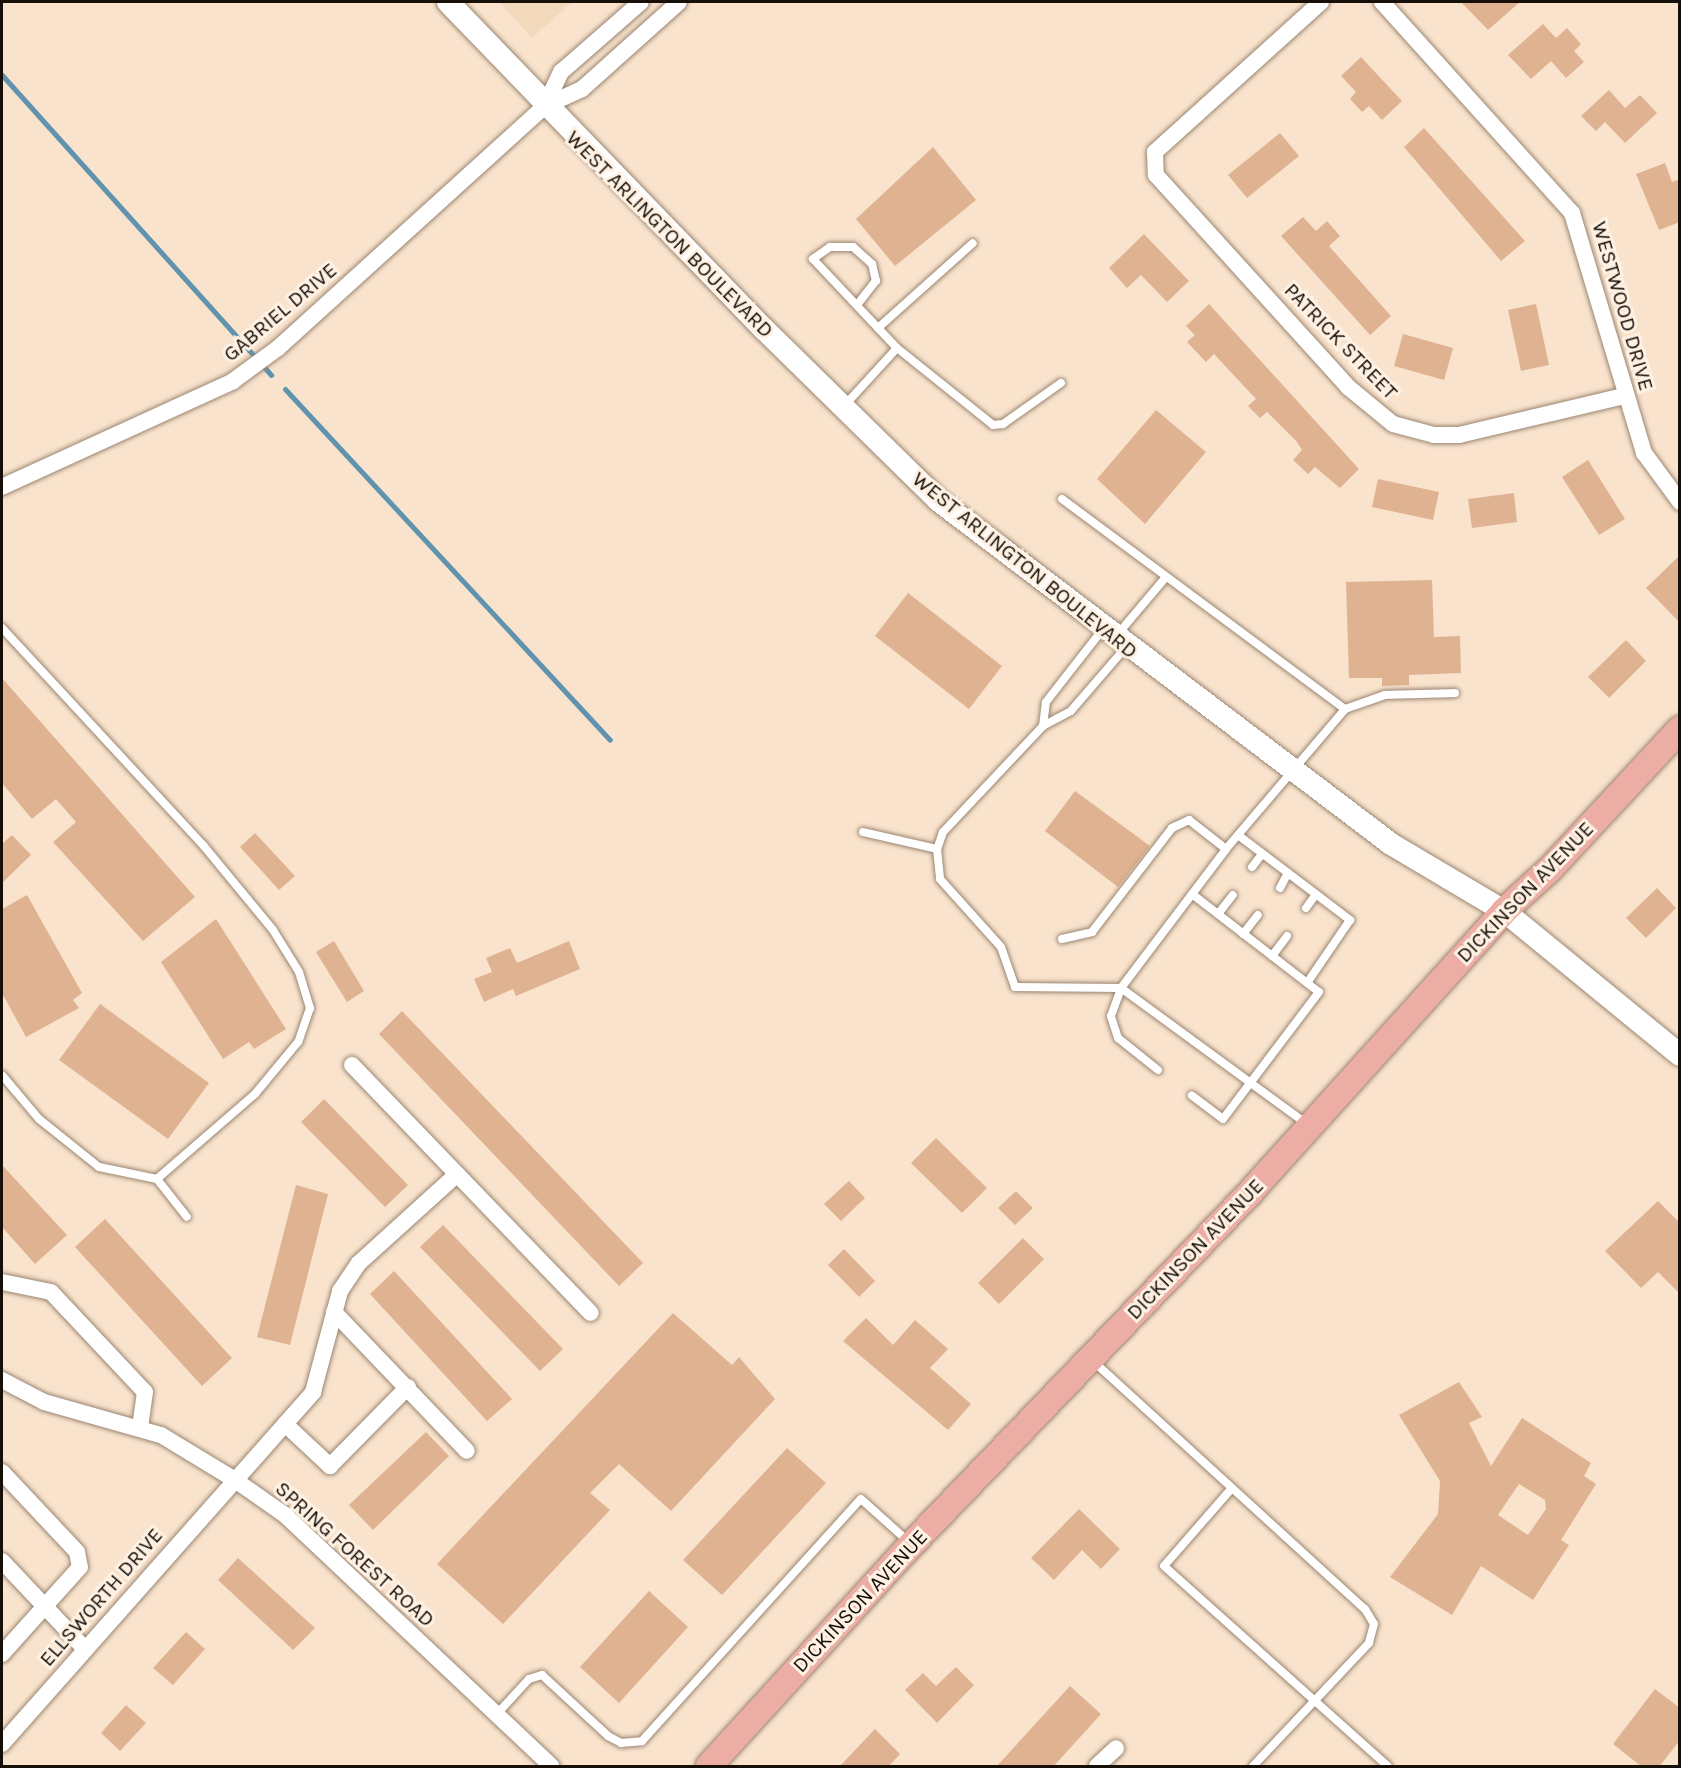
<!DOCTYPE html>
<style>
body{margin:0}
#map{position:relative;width:1681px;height:1768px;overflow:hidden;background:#f9e3cd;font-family:Karla,sans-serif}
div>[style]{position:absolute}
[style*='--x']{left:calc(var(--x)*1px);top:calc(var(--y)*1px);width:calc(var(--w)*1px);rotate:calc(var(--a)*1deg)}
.built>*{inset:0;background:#f3d9bc}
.stream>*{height:5px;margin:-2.5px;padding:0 2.5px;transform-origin:2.5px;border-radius:2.5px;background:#5f93ae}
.building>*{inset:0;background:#dfb391}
.roads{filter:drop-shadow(0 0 2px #9a8672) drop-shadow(0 0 2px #9a8672)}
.service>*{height:8px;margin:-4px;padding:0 4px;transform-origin:4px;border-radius:4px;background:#fff}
.minor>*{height:16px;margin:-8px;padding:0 8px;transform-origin:8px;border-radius:8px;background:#fff}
.secondary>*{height:22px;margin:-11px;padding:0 11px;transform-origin:11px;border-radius:11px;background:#fff}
.primary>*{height:26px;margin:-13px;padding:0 13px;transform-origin:13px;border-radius:13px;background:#ebada4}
span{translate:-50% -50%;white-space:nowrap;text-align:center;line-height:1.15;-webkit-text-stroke:6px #fff2e4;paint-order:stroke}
.street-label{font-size:21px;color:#171008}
.frame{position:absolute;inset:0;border:3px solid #171008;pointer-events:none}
</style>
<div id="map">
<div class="built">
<div style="clip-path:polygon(499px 2px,572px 2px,532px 38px)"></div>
</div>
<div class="stream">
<div style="--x:2;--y:75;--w:403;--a:48.1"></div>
<div style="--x:285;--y:389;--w:478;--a:47.2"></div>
</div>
<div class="building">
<div style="clip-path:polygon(1461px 2px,1520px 2px,1488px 30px)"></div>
<div style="clip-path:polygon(1543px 24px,1556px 38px,1567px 28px,1581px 44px,1574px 51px,1584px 62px,1566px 78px,1551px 61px,1531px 79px,1508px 55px)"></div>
<div style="clip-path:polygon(1361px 57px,1402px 101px,1382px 120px,1369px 106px,1362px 112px,1350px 99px,1356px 92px,1341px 76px)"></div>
<div style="clip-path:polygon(1609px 90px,1625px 108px,1640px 95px,1657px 113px,1625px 143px,1605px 122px,1596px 131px,1581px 116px)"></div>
<div style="clip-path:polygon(1424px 128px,1525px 241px,1501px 261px,1404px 147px)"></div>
<div style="clip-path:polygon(1280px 133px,1299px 156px,1247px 198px,1228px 175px)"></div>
<div style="clip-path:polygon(933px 147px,976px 200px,895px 266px,856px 219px)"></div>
<div style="clip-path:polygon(1665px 163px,1672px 182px,1680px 179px,1680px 222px,1659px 230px,1636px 174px)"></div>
<div style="clip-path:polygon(1303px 217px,1316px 231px,1327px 221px,1340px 236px,1329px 246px,1391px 316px,1370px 335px,1281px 236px)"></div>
<div style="clip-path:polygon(1144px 234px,1189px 281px,1167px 302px,1141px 275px,1127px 288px,1109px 268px)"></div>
<div style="clip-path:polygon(1209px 304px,1359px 469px,1340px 488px,1315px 467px,1308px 474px,1293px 460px,1302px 450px,1297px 442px,1267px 412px,1260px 418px,1248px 406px,1256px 399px,1214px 354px,1206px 362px,1187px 342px,1195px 335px,1186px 326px)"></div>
<div style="clip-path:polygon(1536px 304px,1549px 365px,1521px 371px,1508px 310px)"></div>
<div style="clip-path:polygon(1403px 334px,1453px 348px,1444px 380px,1394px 366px)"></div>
<div style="clip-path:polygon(1156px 410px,1206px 452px,1145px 524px,1097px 479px)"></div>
<div style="clip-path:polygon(1588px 460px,1625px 519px,1599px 535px,1562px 477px)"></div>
<div style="clip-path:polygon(1378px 479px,1439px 492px,1433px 520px,1372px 507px)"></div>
<div style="clip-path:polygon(1514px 493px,1517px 522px,1472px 528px,1468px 499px)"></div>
<div style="clip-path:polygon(1680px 555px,1680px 623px,1646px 588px)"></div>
<div style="clip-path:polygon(1432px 580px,1434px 637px,1460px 636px,1461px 673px,1409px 675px,1409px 685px,1382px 686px,1382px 678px,1349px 678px,1346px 582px)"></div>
<div style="clip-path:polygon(908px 593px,1002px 666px,969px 709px,875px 636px)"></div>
<div style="clip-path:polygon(1626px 640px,1646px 661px,1609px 698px,1588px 677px)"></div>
<div style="clip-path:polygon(2px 678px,195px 897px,143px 941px,53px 842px,76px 822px,56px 799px,32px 819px,2px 783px)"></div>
<div style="clip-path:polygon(1075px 791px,1150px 846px,1118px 887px,1045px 831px)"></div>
<div style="clip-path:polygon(255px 833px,295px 876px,279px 890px,240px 847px)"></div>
<div style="clip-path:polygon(12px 835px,31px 855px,2px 883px,2px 844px)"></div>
<div style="clip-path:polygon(1657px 888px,1676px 908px,1646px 938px,1626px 918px)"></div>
<div style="clip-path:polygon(27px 895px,82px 993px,73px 1000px,79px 1008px,26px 1037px,2px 993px,2px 909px)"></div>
<div style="clip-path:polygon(216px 919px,286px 1029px,254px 1049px,249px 1042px,223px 1059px,161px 962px)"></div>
<div style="clip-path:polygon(334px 941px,364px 991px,347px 1002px,316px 952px)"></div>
<div style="clip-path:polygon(569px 941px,580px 969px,516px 996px,513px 989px,484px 1002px,474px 979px,492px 972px,486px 958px,510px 948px,517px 963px)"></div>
<div style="clip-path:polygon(100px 1004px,209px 1083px,168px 1139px,59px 1060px)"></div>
<div style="clip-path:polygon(402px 1011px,643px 1263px,619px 1286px,379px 1034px)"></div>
<div style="clip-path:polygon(324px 1099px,408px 1185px,385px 1207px,301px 1122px)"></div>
<div style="clip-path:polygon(936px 1138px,987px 1188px,962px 1213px,911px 1163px)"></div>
<div style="clip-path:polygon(2px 1165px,67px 1235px,35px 1264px,2px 1227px)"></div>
<div style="clip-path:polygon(849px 1181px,865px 1198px,841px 1221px,824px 1204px)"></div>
<div style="clip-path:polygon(296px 1185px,328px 1194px,290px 1345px,257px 1337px)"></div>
<div style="clip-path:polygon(1016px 1191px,1033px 1208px,1015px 1225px,998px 1208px)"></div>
<div style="clip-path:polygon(1658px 1201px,1680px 1223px,1680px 1294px,1658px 1272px,1641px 1288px,1605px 1251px)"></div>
<div style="clip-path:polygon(105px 1219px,232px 1358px,202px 1386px,75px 1247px)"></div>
<div style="clip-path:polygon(443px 1225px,563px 1349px,540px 1371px,420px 1247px)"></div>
<div style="clip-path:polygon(1023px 1238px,1044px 1259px,999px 1304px,978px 1283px)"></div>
<div style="clip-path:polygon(844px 1249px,875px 1281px,859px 1297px,828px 1265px)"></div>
<div style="clip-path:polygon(394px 1271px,512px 1399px,487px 1421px,370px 1294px)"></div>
<div style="clip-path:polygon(673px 1313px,732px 1365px,739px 1357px,775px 1399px,671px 1511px,619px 1464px,590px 1493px,610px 1510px,503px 1624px,437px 1564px)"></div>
<div style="clip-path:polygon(866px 1318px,893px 1345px,915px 1320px,948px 1349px,930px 1368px,971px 1404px,948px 1430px,843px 1341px)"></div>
<div style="clip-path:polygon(evenodd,1459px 1382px,1482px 1417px,1469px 1423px,1491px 1466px,1522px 1418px,1591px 1463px,1584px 1476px,1596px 1484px,1561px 1540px,1569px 1545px,1533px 1600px,1481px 1566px,1452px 1615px,1390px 1577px,1438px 1514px,1440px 1481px,1399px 1415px,1459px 1382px,1519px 1484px,1545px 1500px,1546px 1509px,1528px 1535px,1498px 1515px,1519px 1484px)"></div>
<div style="clip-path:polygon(426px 1432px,449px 1456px,373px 1530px,349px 1505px)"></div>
<div style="clip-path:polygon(787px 1448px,826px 1483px,722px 1595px,683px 1560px)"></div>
<div style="clip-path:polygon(1079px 1509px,1120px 1549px,1101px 1569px,1082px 1550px,1054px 1580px,1031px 1558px)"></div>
<div style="clip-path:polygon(238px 1558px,315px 1628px,293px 1650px,218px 1580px)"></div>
<div style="clip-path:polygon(649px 1591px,688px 1627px,619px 1703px,580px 1667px)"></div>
<div style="clip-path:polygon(186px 1632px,205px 1649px,173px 1685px,153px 1668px)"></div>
<div style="clip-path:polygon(956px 1667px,974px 1685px,937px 1723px,905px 1690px,923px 1673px,936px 1686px)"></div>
<div style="clip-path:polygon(1070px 1686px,1101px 1714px,1053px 1767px,996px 1767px)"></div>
<div style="clip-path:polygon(1655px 1689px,1680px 1708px,1680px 1740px,1659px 1767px,1642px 1767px,1613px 1744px)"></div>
<div style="clip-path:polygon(126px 1705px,146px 1723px,120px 1751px,101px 1733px)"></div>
<div style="clip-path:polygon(875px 1729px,900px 1754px,888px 1767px,839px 1767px)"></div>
</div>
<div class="roads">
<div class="service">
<div style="--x:857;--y:305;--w:31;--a:-52"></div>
<div style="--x:876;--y:281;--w:17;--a:-103"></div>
<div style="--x:872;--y:264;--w:25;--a:-138"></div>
<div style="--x:853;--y:247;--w:23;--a:180"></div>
<div style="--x:830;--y:247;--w:21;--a:145"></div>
<div style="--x:813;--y:259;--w:122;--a:46.7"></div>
<div style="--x:878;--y:328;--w:127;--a:-41.8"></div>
<div style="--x:845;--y:405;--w:77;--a:-47.6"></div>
<div style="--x:897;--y:348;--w:123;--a:38.7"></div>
<div style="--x:993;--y:425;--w:10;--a:-6"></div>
<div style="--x:1003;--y:424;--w:71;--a:-35.3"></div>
<div style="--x:1062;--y:499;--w:352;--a:36.6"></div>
<div style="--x:2;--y:628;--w:296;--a:47.2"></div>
<div style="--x:203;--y:845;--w:110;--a:50.5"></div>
<div style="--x:273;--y:930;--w:49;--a:58.2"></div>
<div style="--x:299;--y:972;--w:38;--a:73"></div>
<div style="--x:310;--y:1008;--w:36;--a:109"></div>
<div style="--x:298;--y:1042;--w:67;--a:129.6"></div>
<div style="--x:255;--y:1094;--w:130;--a:139.1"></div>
<div style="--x:157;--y:1179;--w:59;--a:-168.3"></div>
<div style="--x:99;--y:1167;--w:77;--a:-141.3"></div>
<div style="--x:39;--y:1119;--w:57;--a:-130.1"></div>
<div style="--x:1117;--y:635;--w:76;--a:-49.8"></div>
<div style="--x:1126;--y:647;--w:84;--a:130.7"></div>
<div style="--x:1071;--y:711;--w:32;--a:152"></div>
<div style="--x:1043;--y:726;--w:146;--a:133.3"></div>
<div style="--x:943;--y:832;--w:18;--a:109"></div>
<div style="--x:937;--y:849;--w:30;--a:84"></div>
<div style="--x:940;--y:879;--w:91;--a:48.1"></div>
<div style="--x:1001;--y:947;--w:42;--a:70.7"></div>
<div style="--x:1015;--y:987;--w:106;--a:0.5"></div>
<div style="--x:1121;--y:988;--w:232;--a:36.2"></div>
<div style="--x:1043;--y:726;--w:24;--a:-83"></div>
<div style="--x:1046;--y:702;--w:93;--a:-52"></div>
<div style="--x:863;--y:832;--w:76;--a:12.9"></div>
<div style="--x:1238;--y:835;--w:141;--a:37.2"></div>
<div style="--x:1350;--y:920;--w:76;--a:124.3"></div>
<div style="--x:1252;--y:867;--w:16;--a:-52"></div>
<div style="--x:1280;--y:888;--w:17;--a:-62"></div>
<div style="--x:1192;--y:894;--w:160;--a:37.7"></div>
<div style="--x:1319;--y:992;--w:159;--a:127.1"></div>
<div style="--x:1223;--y:1119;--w:39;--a:-143"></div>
<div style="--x:1306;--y:908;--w:17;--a:-54"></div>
<div style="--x:1218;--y:914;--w:24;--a:-52"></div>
<div style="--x:1243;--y:934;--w:24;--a:-52"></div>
<div style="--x:1062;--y:939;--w:31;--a:-13"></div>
<div style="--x:1092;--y:932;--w:131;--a:-52.4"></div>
<div style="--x:1172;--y:828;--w:19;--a:-25"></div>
<div style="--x:1189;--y:820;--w:47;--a:38.1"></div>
<div style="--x:1272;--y:956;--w:25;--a:-53"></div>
<div style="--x:1158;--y:1070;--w:51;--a:-141.3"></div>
<div style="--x:1118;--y:1038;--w:23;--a:-108"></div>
<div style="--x:1111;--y:1016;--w:30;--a:-70"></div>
<div style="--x:1121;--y:988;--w:174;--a:-52.9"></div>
<div style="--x:1226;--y:849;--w:184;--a:-49.6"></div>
<div style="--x:1345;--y:709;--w:42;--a:-19.3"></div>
<div style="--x:1385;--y:695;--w:70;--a:-1.6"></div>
<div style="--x:157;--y:1179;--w:48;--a:51.7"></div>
<div style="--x:1093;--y:1361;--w:368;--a:42.4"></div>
<div style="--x:1365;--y:1609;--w:17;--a:59"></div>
<div style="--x:1374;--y:1624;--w:20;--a:105"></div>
<div style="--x:1369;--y:1643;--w:169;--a:133.3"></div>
<div style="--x:1232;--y:1488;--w:103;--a:131.1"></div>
<div style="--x:1164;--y:1566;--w:300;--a:41.8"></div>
<div style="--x:496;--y:1715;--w:49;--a:-47.5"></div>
<div style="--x:529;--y:1679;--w:14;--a:-17"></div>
<div style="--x:542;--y:1675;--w:90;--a:42.7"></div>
<div style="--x:608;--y:1736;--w:15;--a:28"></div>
<div style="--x:621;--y:1743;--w:21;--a:-5"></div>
<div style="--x:642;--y:1741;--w:326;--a:-47.9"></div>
<div style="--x:861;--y:1499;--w:64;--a:41.9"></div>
</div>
<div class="minor">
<div style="--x:1321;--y:2;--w:224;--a:137.9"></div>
<div style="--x:1155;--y:152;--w:23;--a:88"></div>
<div style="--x:1156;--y:175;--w:286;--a:47.8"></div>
<div style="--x:1348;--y:387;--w:58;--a:39.4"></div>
<div style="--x:1393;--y:424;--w:42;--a:15"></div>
<div style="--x:1434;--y:435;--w:25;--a:0"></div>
<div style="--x:1459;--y:435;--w:170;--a:-13.3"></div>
<div style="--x:1382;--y:2;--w:284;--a:48"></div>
<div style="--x:1572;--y:213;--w:251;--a:73.3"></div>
<div style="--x:1644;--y:453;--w:61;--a:53.7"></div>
<div style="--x:545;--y:106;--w:38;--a:-65"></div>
<div style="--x:561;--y:72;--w:106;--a:-41.2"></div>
<div style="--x:2;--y:487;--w:254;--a:-24.6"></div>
<div style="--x:233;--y:381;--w:56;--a:-36.3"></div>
<div style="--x:278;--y:348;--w:360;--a:-42.2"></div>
<div style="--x:545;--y:106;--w:41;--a:-24.7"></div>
<div style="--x:582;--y:89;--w:130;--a:-41.9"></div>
<div style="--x:352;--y:1065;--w:344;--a:46.1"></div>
<div style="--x:2;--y:1282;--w:50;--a:11.5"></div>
<div style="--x:51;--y:1292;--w:137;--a:46.8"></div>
<div style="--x:145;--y:1392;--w:36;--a:98"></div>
<div style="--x:334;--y:1312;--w:192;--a:46.3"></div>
<div style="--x:2;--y:1380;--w:47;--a:27.6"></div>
<div style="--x:44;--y:1402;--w:122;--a:15.8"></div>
<div style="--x:161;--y:1435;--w:87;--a:31.3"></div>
<div style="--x:235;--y:1480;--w:61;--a:35"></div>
<div style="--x:285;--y:1515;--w:366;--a:43.3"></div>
<div style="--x:285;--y:1424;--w:62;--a:43"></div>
<div style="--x:330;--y:1466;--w:111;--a:-45.4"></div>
<div style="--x:2;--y:1472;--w:110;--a:46.8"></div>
<div style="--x:77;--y:1552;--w:15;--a:79"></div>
<div style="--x:80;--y:1567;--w:117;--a:131.9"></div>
<div style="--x:2;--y:1561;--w:121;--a:46.7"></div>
<div style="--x:2;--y:1744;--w:470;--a:-48.5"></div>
<div style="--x:313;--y:1392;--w:105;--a:-75"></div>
<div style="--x:340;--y:1291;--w:34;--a:-56"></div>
<div style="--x:359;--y:1263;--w:132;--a:-42.2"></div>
<div style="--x:1097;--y:1766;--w:26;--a:-43"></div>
</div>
<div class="secondary">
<div style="--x:448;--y:2;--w:455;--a:46"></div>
<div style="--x:764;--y:329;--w:245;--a:44.5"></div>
<div style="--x:939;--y:501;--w:567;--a:37.19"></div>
<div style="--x:1391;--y:844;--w:131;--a:30.7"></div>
<div style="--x:1504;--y:911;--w:227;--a:39.3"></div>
</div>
<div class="primary">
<div style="--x:709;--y:1766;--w:301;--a:-47.6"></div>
<div style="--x:912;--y:1544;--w:494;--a:-46.1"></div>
<div style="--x:1254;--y:1188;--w:373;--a:-47.9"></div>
<div style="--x:1504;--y:911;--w:62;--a:-42.4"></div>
<div style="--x:1550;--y:869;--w:191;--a:-47.1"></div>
</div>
</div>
<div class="street-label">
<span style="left:670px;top:234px;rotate:45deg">WEST ARLINGTON BOULEVARD</span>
<span style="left:1623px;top:306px;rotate:74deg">WESTWOOD DRIVE</span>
<span style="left:280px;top:312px;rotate:-40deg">GABRIEL DRIVE</span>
<span style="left:1341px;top:341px;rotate:46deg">PATRICK STREET</span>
<span style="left:1025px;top:565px;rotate:39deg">WEST ARLINGTON BOULEVARD</span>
<span style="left:1525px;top:892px;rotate:-46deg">DICKINSON AVENUE</span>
<span style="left:1195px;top:1249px;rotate:-46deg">DICKINSON AVENUE</span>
<span style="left:355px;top:1554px;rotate:42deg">SPRING FOREST ROAD</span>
<span style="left:101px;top:1597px;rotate:-49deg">ELLSWORTH DRIVE</span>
<span style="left:860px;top:1601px;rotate:-47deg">DICKINSON AVENUE</span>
</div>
<div class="frame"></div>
</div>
